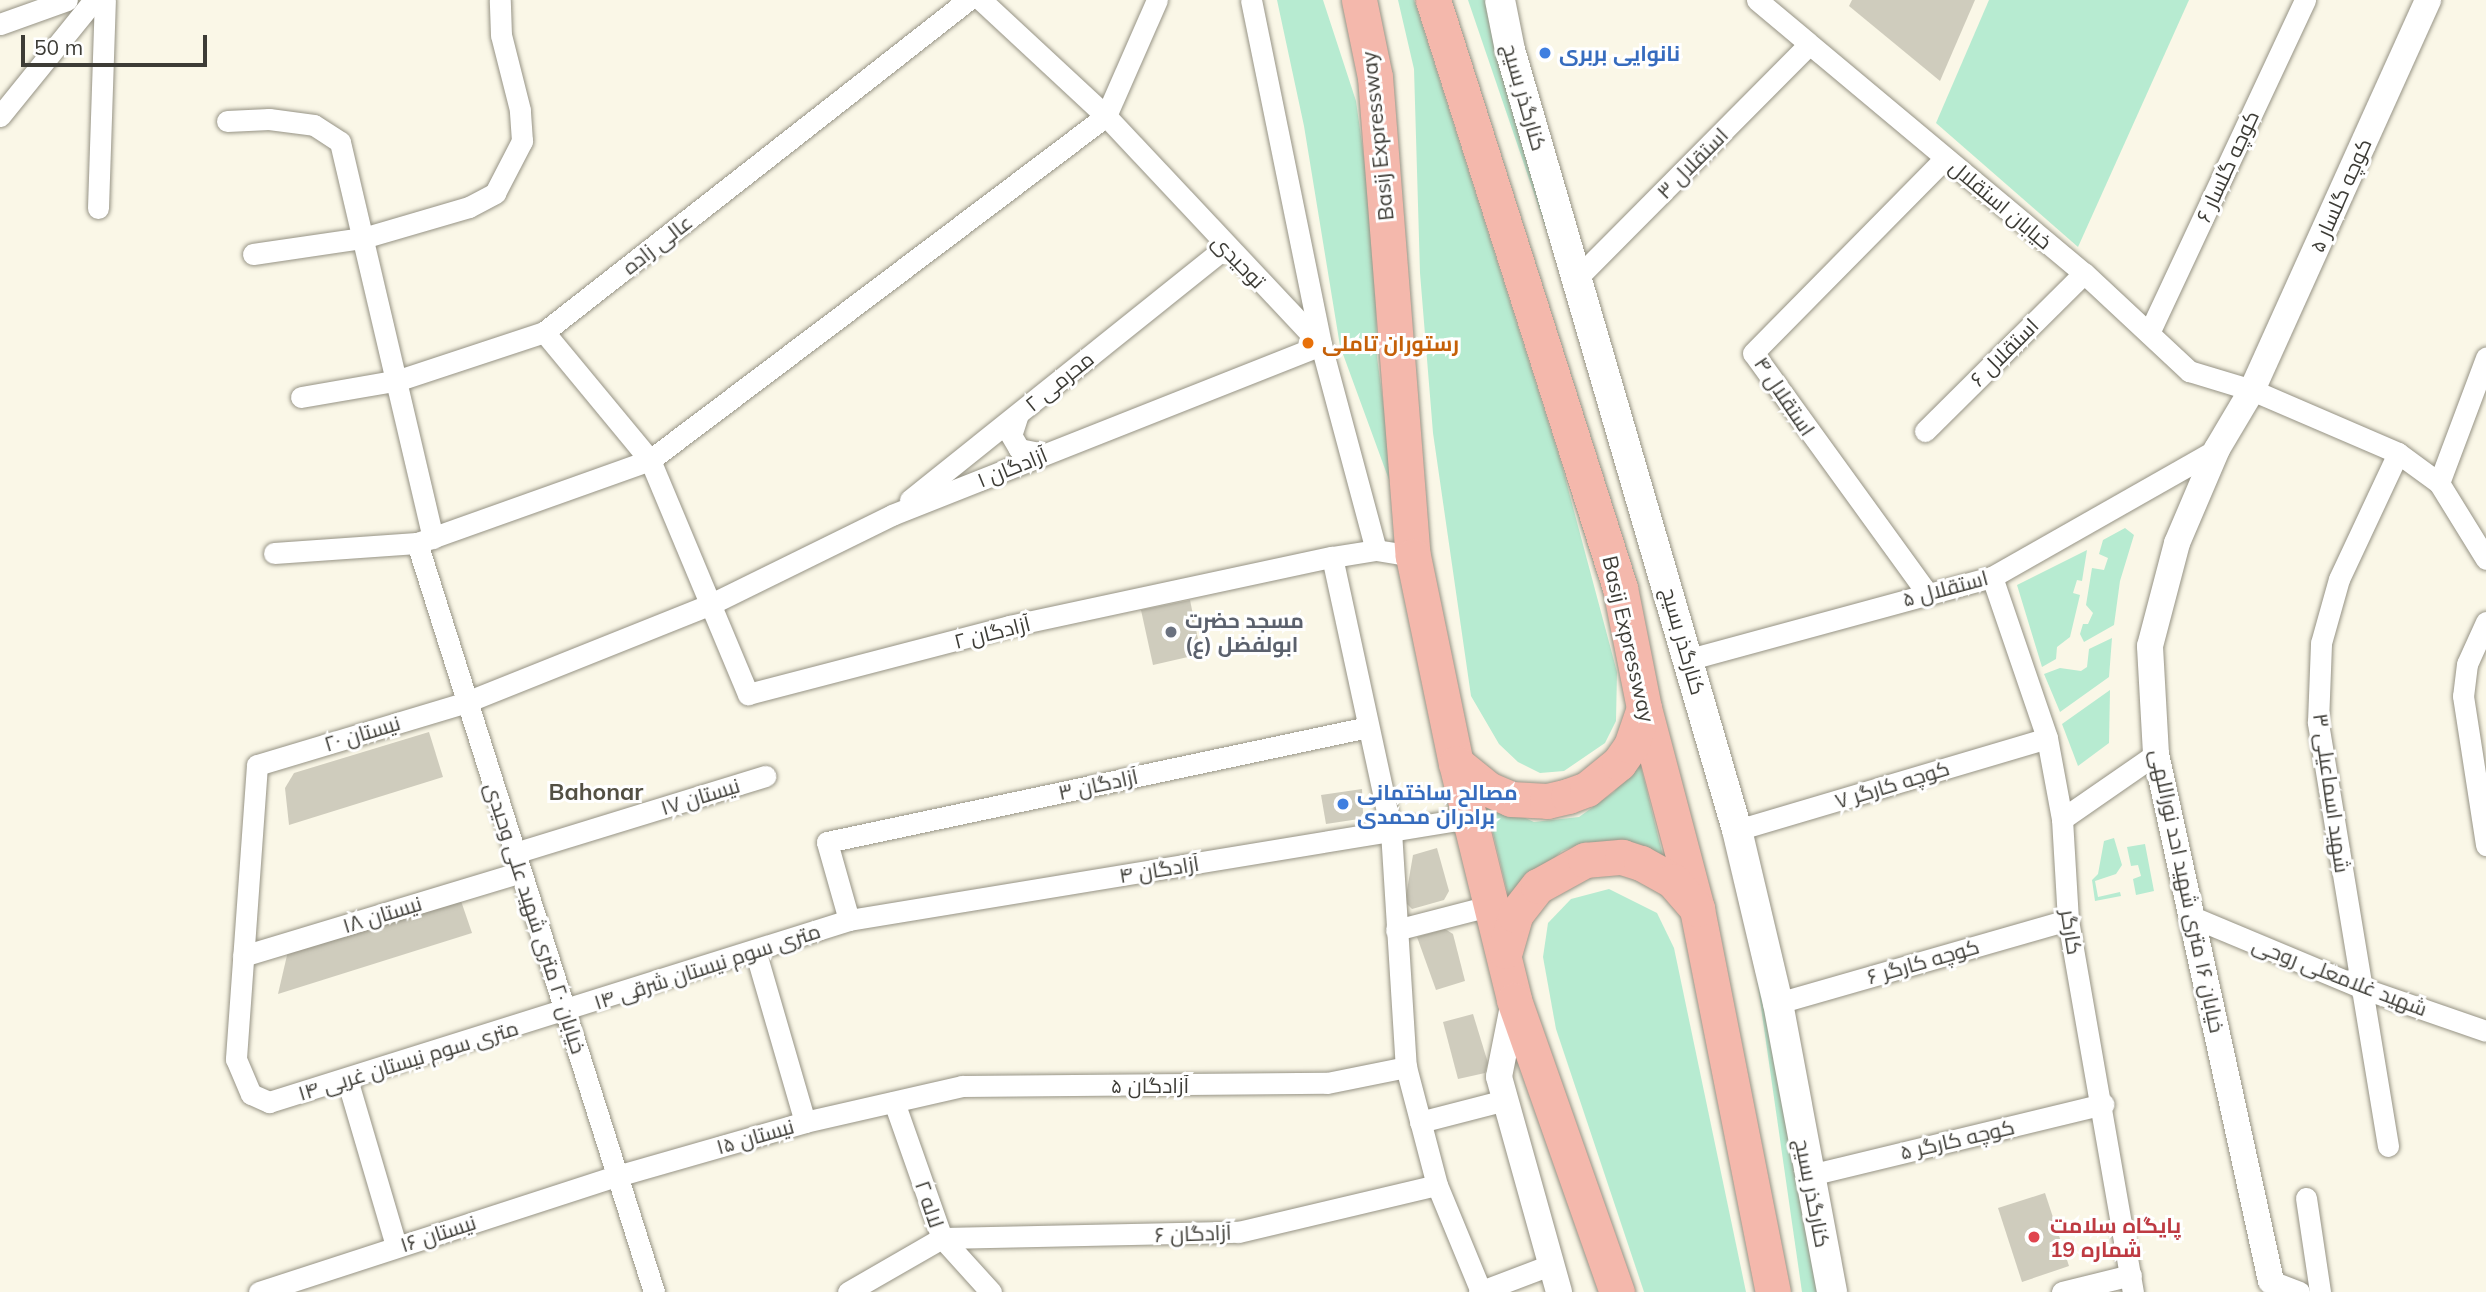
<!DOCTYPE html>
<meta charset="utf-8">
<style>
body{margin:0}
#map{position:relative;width:2486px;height:1292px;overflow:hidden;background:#faf7e7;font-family:Mulish,Cairo,sans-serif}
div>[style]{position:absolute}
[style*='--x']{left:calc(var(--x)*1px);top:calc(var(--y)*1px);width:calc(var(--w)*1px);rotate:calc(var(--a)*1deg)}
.green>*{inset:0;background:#b7ebd1}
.building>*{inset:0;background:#cfccbd}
.roads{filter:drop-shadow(0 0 2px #969385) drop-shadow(0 0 2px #969385)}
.minor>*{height:21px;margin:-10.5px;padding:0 10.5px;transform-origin:10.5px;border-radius:10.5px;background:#fff}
.tertiary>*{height:26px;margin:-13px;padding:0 13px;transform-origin:13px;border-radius:13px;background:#fff}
.secondary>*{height:30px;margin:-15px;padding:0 15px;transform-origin:15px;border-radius:15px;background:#fff}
.trunk>*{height:35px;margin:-17.5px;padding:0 17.5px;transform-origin:17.5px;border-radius:17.5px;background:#f4b8ac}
.dots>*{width:19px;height:19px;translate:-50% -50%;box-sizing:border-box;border:4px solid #fff;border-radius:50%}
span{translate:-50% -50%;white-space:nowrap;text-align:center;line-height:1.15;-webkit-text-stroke:6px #fff;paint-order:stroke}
.shop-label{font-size:21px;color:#366cbe;font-weight:700}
.left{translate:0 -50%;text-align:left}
.street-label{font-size:21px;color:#3d3c36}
.food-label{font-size:21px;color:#c56008;font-weight:700}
.worship-label{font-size:21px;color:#5b616d;font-weight:700}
.health-label{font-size:21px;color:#be3a42;font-weight:700}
.neighbourhood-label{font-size:23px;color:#535043;font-weight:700}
.scale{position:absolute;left:21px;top:35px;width:186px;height:32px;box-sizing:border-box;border:4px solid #3d3c36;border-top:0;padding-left:9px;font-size:21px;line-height:24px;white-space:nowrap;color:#3d3c36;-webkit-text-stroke:5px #fff;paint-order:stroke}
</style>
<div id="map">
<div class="green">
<div style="clip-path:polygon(1277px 0,1323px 0,1356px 101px,1375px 236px,1377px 357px,1396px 499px,1340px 346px,1304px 126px)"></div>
<div style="clip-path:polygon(1398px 0,1414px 0,1562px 466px,1617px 672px,1616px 721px,1605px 743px,1564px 771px,1540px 773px,1518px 762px,1499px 744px,1471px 696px,1433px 433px,1420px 273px,1414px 69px)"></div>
<div style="clip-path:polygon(1468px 0,1488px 0,1556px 258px)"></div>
<div style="clip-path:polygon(1989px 0,2189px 0,2078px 247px,1936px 123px)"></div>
<div style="clip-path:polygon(2125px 528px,2134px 535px,2120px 581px,2114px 625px,2084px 642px,2080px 634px,2083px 624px,2088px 624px,2093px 613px,2086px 605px,2092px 568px,2104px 570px,2108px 558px,2099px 554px,2103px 540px)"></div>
<div style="clip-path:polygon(2087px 550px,2082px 581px,2077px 580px,2073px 593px,2080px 595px,2070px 637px,2057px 647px,2056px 659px,2042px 667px,2017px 585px)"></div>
<div style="clip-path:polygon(2112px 638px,2109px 677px,2060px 712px,2044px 674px,2060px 668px,2081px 671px,2087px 667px,2089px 649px)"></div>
<div style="clip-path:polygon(2110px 690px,2109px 743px,2078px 766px,2062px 724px)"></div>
<div style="clip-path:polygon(1639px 759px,1664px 860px,1631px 843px,1585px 842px,1562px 851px,1509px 899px,1485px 800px,1534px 822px,1579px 817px,1614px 792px)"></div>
<div style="clip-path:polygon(2114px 838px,2122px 865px,2116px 874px,2095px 881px,2098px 897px,2120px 892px,2121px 896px,2095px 901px,2092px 880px,2098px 874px,2104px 841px)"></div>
<div style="clip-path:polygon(2145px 844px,2154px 891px,2136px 895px,2133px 879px,2141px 876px,2138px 865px,2131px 866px,2127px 847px)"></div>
<div style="clip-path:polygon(1609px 889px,1657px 913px,1674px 948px,1746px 1292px,1644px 1292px,1556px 1029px,1543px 957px,1548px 923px,1571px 899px)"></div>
<div style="clip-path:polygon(1750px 931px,1822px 1292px,1802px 1292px)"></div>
</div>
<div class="building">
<div style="clip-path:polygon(1852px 0,1975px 0,1940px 81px,1849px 6px)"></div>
<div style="clip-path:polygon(1190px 600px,1201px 654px,1153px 665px,1141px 610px)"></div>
<div style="clip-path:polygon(429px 732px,443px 777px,289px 825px,285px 788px,294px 773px)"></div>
<div style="clip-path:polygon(1362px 789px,1363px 813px,1359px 819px,1326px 824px,1321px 795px)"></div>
<div style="clip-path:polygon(1437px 848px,1449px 891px,1444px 900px,1412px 909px,1405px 902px,1413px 855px)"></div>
<div style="clip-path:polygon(460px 898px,472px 933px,278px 994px,288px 951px)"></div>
<div style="clip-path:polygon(1445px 929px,1453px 934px,1465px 981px,1436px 990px,1417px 937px)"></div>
<div style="clip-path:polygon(1473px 1014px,1488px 1063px,1485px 1073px,1458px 1079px,1443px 1022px)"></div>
<div style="clip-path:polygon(2045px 1193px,2069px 1266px,2022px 1282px,1998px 1208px)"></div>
</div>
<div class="roads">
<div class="minor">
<div style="--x:981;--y:0;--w:171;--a:42.9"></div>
<div style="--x:1106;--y:116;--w:314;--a:46.8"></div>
<div style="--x:1321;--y:345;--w:212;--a:75"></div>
<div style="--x:1376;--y:550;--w:37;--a:9"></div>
<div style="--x:1251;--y:0;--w:352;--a:78.5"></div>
<div style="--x:1321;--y:345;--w:461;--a:158.4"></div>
<div style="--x:892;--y:515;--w:204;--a:153.8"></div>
<div style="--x:709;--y:605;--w:261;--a:158.2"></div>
<div style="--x:467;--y:702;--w:219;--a:163.3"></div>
<div style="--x:257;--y:765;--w:295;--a:94.1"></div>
<div style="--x:236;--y:1059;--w:38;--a:67"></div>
<div style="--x:251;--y:1094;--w:20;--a:24"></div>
<div style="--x:269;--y:1102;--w:608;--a:-17.42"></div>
<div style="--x:849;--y:920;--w:628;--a:-9.34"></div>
<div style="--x:1757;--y:0;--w:426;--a:39.9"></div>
<div style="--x:2084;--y:273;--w:144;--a:43"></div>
<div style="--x:2189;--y:371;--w:66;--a:16.8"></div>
<div style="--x:2252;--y:390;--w:159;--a:23.3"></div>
<div style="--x:2398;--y:453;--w:51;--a:36.2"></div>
<div style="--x:2439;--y:483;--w:89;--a:58.3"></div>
<div style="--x:0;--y:24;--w:71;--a:-19.7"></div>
<div style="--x:0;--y:116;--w:149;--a:-51"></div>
<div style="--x:227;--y:121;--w:42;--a:-2.7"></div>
<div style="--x:269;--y:119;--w:45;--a:7.6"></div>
<div style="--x:314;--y:125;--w:31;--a:33"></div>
<div style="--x:340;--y:142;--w:407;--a:76.8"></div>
<div style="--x:98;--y:208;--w:208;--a:-88.1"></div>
<div style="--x:253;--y:254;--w:111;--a:-8.3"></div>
<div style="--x:363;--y:238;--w:110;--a:-16.3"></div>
<div style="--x:469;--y:207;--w:30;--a:-28"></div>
<div style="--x:495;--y:193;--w:59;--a:-62.6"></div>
<div style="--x:522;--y:141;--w:31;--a:-94"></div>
<div style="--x:520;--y:110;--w:77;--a:-104.2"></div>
<div style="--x:501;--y:35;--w:35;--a:-92"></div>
<div style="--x:1576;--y:279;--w:328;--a:-45.2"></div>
<div style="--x:544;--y:332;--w:166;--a:50.4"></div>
<div style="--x:650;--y:460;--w:254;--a:67.3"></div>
<div style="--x:748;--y:694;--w:270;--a:-14.6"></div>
<div style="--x:1009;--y:626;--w:330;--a:-12.1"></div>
<div style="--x:2149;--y:333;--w:368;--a:-64.9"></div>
<div style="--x:301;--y:397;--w:99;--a:-9.8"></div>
<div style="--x:399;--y:380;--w:153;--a:-18.3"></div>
<div style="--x:544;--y:332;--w:539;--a:-38.06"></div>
<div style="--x:1018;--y:414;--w:22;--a:108"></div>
<div style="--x:1011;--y:435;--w:16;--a:60"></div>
<div style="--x:1019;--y:449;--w:26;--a:11"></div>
<div style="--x:1925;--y:431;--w:224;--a:-44.8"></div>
<div style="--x:2439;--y:483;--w:134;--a:-69.4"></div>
<div style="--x:910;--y:500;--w:403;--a:-38.7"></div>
<div style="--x:417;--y:543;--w:786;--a:72.44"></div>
<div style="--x:1376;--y:550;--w:45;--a:171"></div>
<div style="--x:1332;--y:557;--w:280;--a:77.8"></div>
<div style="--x:1391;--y:831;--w:236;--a:86.4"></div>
<div style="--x:1406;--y:1067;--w:122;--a:75.3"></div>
<div style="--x:1437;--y:1185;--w:116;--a:67.6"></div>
<div style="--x:274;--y:553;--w:143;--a:-4"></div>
<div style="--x:417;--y:543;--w:247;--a:-19.6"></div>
<div style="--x:650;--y:460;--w:571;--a:-37.03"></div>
<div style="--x:1106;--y:116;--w:127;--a:-66.3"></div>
<div style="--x:1992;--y:577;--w:170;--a:71.1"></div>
<div style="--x:2047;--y:738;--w:82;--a:79.5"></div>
<div style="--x:2062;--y:819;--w:101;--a:86.6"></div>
<div style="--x:2068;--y:920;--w:378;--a:80.1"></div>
<div style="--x:1927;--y:593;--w:296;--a:-125.9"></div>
<div style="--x:1753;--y:353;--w:274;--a:-45.4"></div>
<div style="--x:2486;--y:622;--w:46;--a:114.3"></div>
<div style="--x:2467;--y:664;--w:32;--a:97"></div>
<div style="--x:2463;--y:696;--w:151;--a:81.2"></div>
<div style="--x:1690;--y:659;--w:313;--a:-15.2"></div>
<div style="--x:1992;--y:577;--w:259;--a:-29.6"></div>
<div style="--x:2062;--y:819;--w:114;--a:-34.7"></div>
<div style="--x:1737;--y:830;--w:323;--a:-16.5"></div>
<div style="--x:515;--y:853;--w:262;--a:-17.1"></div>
<div style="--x:2195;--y:918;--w:181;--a:22.7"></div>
<div style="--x:2362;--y:988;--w:131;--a:19.1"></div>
<div style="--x:849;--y:920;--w:81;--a:-105.8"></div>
<div style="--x:827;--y:842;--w:553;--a:-12"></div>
<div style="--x:1396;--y:930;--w:100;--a:-14.5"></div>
<div style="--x:755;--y:950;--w:179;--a:73.8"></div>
<div style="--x:243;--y:956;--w:290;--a:-16.8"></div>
<div style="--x:1778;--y:1003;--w:302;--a:-16"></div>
<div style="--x:347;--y:1079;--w:174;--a:73.6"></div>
<div style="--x:894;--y:1102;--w:144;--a:70.6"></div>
<div style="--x:942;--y:1238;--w:73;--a:47.8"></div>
<div style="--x:1420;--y:1122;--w:88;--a:-14.5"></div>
<div style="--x:2388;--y:1146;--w:430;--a:-99.4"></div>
<div style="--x:2318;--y:722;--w:79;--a:-87.8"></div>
<div style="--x:2321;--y:643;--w:66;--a:-74.3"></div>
<div style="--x:2339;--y:579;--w:139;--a:-64.9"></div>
<div style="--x:1810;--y:1175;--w:302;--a:-13.6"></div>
<div style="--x:2306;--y:1198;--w:95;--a:81.5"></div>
<div style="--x:2271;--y:1281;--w:30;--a:21"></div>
<div style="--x:259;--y:1292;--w:376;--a:-18"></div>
<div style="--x:617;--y:1176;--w:196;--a:-16"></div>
<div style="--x:805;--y:1122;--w:161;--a:-12.9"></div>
<div style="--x:962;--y:1086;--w:365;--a:-0.5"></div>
<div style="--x:1327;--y:1083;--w:81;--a:-11.4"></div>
<div style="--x:848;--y:1292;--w:108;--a:-29.9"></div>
<div style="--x:942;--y:1238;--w:296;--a:-1.2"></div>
<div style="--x:1238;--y:1232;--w:204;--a:-13.3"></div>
<div style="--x:1479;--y:1292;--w:76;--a:-20.8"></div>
<div style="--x:2062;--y:1292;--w:71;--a:-13.8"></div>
</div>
<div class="tertiary">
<div style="--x:1514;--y:1001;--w:77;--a:101.2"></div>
<div style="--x:1499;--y:1077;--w:223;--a:74.4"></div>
<div style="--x:2271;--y:1281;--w:539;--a:-102.31"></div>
<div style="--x:2156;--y:754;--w:108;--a:-93.2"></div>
<div style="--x:2150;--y:646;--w:106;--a:-75.3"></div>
<div style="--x:2177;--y:543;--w:102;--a:-66.9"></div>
<div style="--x:2217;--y:449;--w:69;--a:-59.3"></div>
<div style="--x:2252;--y:390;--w:428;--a:-65.7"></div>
</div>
<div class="secondary">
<div style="--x:1500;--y:0;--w:51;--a:78.7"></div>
<div style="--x:1510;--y:50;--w:812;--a:73.77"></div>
<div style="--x:1737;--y:830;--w:178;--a:76.7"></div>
<div style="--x:1778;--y:1003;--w:294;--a:79.4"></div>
</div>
<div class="trunk">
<div style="--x:1359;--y:0;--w:79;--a:78.3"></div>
<div style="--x:1375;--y:77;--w:481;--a:85.5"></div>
<div style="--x:1413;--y:556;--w:211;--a:78.3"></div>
<div style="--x:1456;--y:763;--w:244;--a:76.2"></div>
<div style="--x:1514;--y:1000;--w:310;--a:70.6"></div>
<div style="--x:1433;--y:0;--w:617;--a:72.36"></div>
<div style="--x:1620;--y:588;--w:122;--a:78.7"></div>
<div style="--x:1644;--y:708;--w:208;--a:75.2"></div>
<div style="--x:1697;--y:909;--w:390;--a:78.8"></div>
<div style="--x:1456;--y:763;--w:41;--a:39.1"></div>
<div style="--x:1488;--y:789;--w:25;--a:23"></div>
<div style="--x:1511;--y:799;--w:36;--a:3"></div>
<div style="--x:1547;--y:801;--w:22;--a:-13"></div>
<div style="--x:1568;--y:796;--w:20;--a:-20"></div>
<div style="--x:1587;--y:789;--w:41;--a:-39.1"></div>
<div style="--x:1619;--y:763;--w:21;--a:-55"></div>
<div style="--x:1631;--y:746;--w:40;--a:-71.1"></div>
<div style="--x:1505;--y:951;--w:37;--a:-74"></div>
<div style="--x:1515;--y:915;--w:37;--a:-52"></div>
<div style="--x:1538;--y:886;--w:54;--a:-29"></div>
<div style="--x:1585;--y:860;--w:37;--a:-5"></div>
<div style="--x:1622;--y:857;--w:20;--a:18"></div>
<div style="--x:1641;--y:863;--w:37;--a:29"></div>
<div style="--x:1673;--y:881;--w:37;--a:49"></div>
</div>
</div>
<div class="dots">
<div style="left:1545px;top:53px;background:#3f7fe0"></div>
<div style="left:1308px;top:343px;background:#e8710a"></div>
<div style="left:1171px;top:632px;background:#6b7280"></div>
<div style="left:1343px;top:804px;background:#3f7fe0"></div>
<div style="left:2034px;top:1237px;background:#e0444e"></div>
</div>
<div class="shop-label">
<span class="left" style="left:1559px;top:53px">نانوایی بربری</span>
<span class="left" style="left:1357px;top:804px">مصالح ساختمانی<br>برادران محمدی</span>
</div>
<div class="street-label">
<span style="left:1525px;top:97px;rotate:74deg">کنارگذر بسیج</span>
<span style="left:1377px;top:136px;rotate:-96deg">Basij Expressway</span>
<span style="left:1692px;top:163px;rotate:-45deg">استقلال ۳</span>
<span style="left:2227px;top:166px;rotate:-65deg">کوچه گلسار ۶</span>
<span style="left:2340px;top:195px;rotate:-66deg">کوچه گلسار ۵</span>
<span style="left:2001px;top:204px;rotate:40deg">خیابان استقلال</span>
<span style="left:657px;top:244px;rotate:-38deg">عالی زاده</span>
<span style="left:1239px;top:261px;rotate:46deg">توحیدی</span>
<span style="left:2004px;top:352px;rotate:-45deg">استقلال ۶</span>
<span style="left:1059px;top:381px;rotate:-39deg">محرمی ۲</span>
<span style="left:1785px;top:396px;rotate:56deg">استقلال ۴</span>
<span style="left:1012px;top:467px;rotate:-22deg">آزادگان ۱</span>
<span style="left:1945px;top:588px;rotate:-15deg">استقلال ۵</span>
<span style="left:992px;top:632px;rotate:-14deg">آزادگان ۲</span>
<span style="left:1629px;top:639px;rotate:77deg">Basij Expressway</span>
<span style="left:1684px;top:641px;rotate:74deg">کنارگذر بسیج</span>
<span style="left:362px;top:733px;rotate:-17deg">نیستان ۲۰</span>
<span style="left:1098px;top:784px;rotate:-12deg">آزادگان ۳</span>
<span style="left:1892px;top:784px;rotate:-17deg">کوچه کارگر ۷</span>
<span style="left:2332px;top:793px;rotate:82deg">شهید اسماعیلی ۳</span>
<span style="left:700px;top:796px;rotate:-17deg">نیستان ۱۷</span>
<span style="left:1159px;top:869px;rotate:-9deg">آزادگان ۴</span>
<span style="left:2188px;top:891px;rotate:78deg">خیابان ۱۶ متری شهید احد نوراللهی</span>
<span style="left:382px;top:914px;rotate:-17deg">نیستان ۱۸</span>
<span style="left:536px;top:918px;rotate:72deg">خیابان ۲۰ متری شهید علی وحیدی</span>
<span style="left:2072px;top:932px;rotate:81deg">کارگر</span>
<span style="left:1923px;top:961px;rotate:-16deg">کوچه کارگر ۶</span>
<span style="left:707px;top:966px;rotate:-18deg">۱۴ متری سوم نیستان شرقی</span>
<span style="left:2340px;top:976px;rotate:21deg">شهید غلامعلی روحی</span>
<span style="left:408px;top:1060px;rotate:-17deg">۱۴ متری سوم نیستان غربی</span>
<span style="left:1150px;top:1085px">آزادگان ۵</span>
<span style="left:755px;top:1136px;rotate:-16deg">نیستان ۱۵</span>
<span style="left:1957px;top:1139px;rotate:-13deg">کوچه کارگر ۵</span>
<span style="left:1813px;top:1193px;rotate:79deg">کنارگذر بسیج</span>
<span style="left:930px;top:1204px;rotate:71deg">لاله ۲</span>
<span style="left:438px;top:1233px;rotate:-18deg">نیستان ۱۶</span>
<span style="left:1193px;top:1233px;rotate:-2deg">آزادگان ۶</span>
</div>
<div class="food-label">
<span class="left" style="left:1322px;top:343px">رستوران تاملی</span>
</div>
<div class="worship-label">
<span class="left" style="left:1185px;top:632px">مسجد حضرت<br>ابولفضل (ع)</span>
</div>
<div class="health-label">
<span class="left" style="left:2050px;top:1237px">پایگاه سلامت<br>شماره 19</span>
</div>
<div class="neighbourhood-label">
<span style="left:596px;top:792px">Bahonar</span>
</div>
<div class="scale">50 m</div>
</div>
